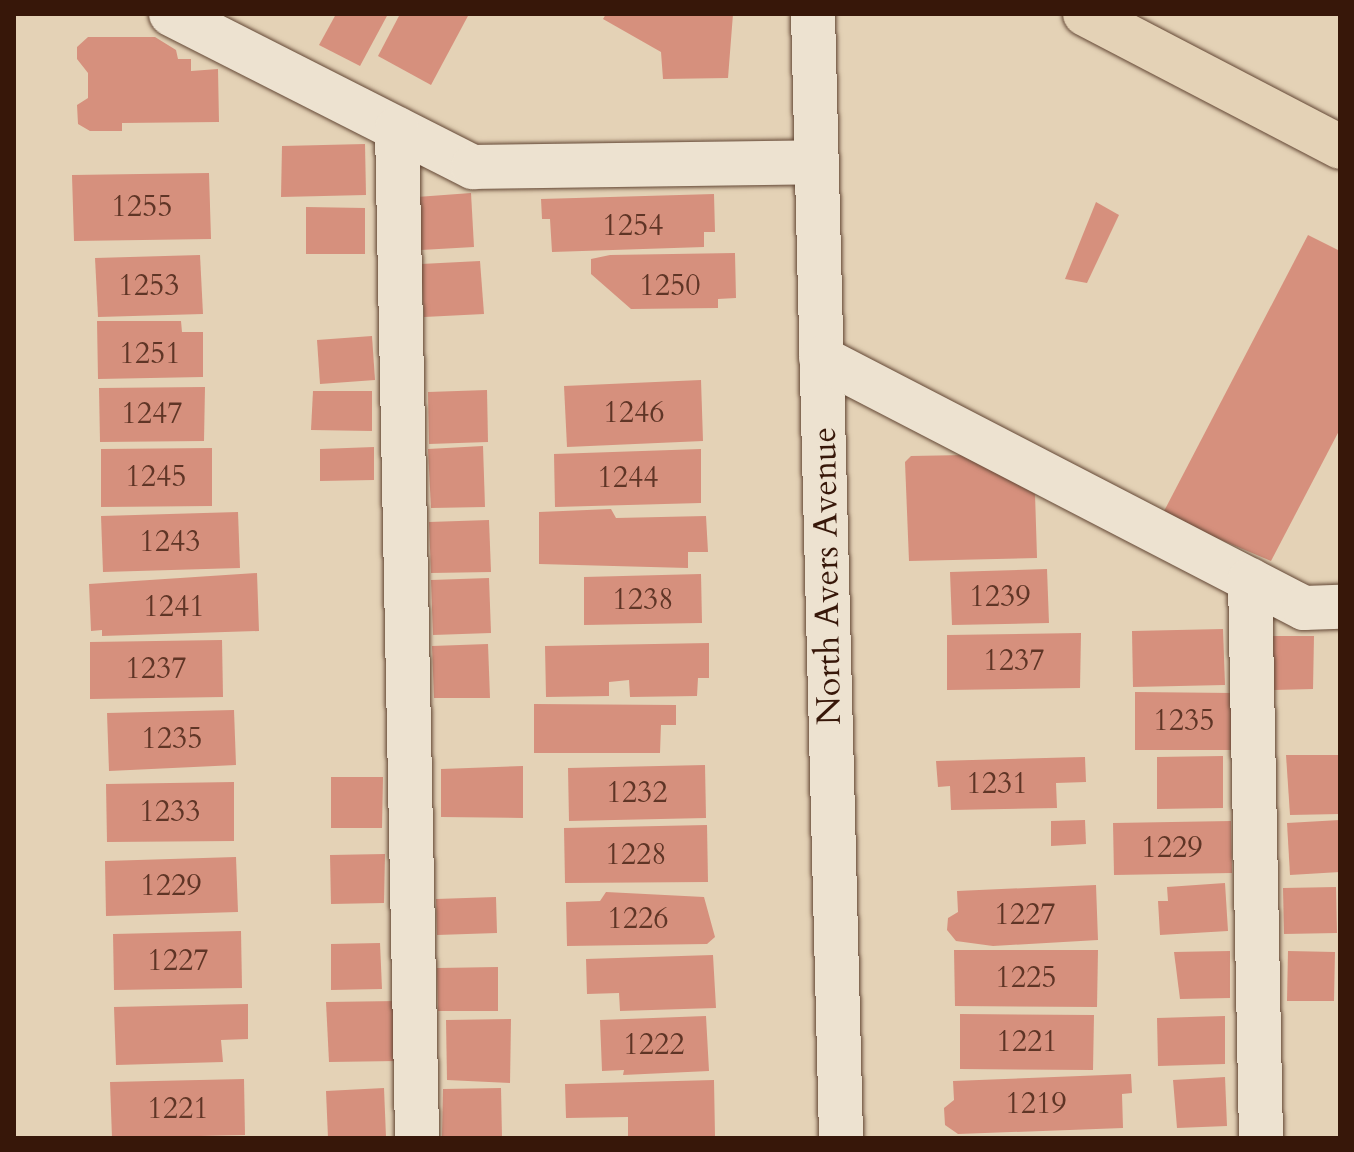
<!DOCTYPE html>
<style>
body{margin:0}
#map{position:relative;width:1354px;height:1152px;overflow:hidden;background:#e4d2b6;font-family:Cardo,serif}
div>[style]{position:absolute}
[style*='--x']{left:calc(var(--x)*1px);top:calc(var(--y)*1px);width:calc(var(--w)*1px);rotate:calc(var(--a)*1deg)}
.building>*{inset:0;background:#d6907d}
.roads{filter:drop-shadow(0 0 2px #624634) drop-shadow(0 0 2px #624634)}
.minor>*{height:44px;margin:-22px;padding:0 22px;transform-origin:22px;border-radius:22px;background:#ede2d0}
.major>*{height:44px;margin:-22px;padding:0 22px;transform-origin:22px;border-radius:22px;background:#e4d2b6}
span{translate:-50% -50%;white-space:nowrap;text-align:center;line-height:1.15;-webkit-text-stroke:7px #ede2d0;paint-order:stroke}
.number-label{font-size:30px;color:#5f3526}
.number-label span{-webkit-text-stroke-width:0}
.street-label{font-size:34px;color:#371709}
.frame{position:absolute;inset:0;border:16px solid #371709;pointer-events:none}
</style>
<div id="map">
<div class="building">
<div style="clip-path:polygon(336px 14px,388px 14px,360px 66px,319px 45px)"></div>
<div style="clip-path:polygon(400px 14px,469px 14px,431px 85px,378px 56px)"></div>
<div style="clip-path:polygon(606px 14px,733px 14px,728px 78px,663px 79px,661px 52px,603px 19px)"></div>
<div style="clip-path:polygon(88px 37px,155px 37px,176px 50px,178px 59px,191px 59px,191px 71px,218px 69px,219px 122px,122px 123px,122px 131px,90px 131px,78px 124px,77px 105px,88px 98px,88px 73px,77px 59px,77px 47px)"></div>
<div style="clip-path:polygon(365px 144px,366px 195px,281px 197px,282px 146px)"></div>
<div style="clip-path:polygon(209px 173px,211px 239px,74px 241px,72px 175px)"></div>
<div style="clip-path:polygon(471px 193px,474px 247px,421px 250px,417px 197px)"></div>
<div style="clip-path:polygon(714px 194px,715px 232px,704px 232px,704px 247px,552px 252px,550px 219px,542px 219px,541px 199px)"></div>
<div style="clip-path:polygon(1096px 202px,1119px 215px,1087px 283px,1065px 279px)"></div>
<div style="clip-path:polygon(306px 207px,365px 208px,365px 254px,306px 254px)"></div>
<div style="clip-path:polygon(1308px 235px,1340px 251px,1340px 429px,1271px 561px,1162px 515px)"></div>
<div style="clip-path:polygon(735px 253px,736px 298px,718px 299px,718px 308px,631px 309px,591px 274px,591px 259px,610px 255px)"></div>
<div style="clip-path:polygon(200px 255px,203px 314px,98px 317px,95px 258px)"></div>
<div style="clip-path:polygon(480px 261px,484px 314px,424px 317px,421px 264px)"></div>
<div style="clip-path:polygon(97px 321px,181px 321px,182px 332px,203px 332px,203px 377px,98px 379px)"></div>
<div style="clip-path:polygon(372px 336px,375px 380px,320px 384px,317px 340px)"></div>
<div style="clip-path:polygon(701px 380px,703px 441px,567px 447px,564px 386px)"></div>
<div style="clip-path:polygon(205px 387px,204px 441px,100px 442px,99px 388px)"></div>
<div style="clip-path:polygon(487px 390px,488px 442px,429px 444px,428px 392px)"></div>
<div style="clip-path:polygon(313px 391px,372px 391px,372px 431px,311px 430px)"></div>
<div style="clip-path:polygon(483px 446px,485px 507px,431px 508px,428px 449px)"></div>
<div style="clip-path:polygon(374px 447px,374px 480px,320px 481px,320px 449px)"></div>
<div style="clip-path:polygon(212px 448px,212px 506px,101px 507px,101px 449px)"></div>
<div style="clip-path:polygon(701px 449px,701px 503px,555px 507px,554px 454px)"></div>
<div style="clip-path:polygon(965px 455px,1035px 494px,1037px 558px,909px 561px,905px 462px,911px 456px)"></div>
<div style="clip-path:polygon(611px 509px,616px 518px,706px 516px,708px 552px,688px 552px,688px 568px,539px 564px,539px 512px)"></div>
<div style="clip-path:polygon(238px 512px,240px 568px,103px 572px,101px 516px)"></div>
<div style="clip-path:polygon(489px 520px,491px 572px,431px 573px,429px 522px)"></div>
<div style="clip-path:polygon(1047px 569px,1049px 623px,952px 625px,950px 572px)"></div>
<div style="clip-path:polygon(257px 573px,259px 631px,102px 636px,102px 630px,91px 631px,89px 584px)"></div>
<div style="clip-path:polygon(701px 574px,702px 623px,584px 625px,584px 577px)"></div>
<div style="clip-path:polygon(489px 578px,491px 633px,433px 635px,431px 580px)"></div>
<div style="clip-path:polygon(1223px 629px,1225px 685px,1133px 687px,1132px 631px)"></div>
<div style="clip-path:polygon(1081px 633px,1080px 688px,947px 690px,947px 635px)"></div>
<div style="clip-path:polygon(1273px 636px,1314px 636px,1313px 689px,1274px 690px)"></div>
<div style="clip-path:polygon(222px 640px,223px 697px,90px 699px,90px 642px)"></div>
<div style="clip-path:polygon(709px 643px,709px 678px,698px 678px,697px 696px,630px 697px,629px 680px,609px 682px,609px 696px,546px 697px,545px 646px)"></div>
<div style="clip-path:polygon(488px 644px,490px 698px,434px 698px,432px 646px)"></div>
<div style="clip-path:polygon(1135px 692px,1233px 693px,1233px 750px,1135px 750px)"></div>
<div style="clip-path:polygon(534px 704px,676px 705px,676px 725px,661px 725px,660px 753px,534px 753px)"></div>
<div style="clip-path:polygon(234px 710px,236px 765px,109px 771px,107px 713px)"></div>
<div style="clip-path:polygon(1286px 755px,1340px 755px,1340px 814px,1290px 815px)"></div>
<div style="clip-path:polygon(1223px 756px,1223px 808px,1157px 809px,1157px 757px)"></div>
<div style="clip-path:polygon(1085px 757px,1086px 782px,1056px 783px,1057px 808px,951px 810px,950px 786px,938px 787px,936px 761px)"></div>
<div style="clip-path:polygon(705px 765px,706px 818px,569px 821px,568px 768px)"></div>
<div style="clip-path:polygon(523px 766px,523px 818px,441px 817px,441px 769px)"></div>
<div style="clip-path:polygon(331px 777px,383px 777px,382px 828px,331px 828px)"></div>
<div style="clip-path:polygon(234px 782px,234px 841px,107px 842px,106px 784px)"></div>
<div style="clip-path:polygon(1085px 820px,1086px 844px,1051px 846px,1051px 821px)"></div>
<div style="clip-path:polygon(1340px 820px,1340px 872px,1290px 875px,1287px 823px)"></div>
<div style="clip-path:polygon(1231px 821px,1232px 873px,1114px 875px,1113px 823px)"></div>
<div style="clip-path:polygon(707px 825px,708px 882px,565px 883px,564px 828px)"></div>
<div style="clip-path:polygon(385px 854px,384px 903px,331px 904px,330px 855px)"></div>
<div style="clip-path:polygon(236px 857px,238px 912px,106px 916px,105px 861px)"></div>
<div style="clip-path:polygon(1225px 883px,1228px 931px,1160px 935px,1158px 901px,1168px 901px,1167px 887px)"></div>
<div style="clip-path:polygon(1096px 885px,1098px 940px,993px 946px,956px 941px,947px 930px,948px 918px,958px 912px,957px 891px)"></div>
<div style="clip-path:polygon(1336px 887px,1337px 933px,1284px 934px,1283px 888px)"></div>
<div style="clip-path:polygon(606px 892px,704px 897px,715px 937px,707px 944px,567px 946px,566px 902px,600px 901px)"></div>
<div style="clip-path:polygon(496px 897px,497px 933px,437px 935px,436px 899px)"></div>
<div style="clip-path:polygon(241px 931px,242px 988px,114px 990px,113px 934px)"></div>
<div style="clip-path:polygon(380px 943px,382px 989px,331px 990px,331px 944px)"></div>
<div style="clip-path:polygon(954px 950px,1098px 950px,1097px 1007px,955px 1006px)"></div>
<div style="clip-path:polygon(1230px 951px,1230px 998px,1180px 999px,1174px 952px)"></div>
<div style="clip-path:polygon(1288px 951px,1335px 952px,1334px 1001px,1287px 1001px)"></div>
<div style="clip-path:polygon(713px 955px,716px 1008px,620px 1011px,619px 993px,587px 994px,586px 959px)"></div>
<div style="clip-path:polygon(498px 967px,498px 1011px,438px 1011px,437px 968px)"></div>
<div style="clip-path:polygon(397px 1001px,397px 1061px,329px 1062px,326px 1002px)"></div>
<div style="clip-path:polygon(248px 1004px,248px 1039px,221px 1040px,223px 1062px,116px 1065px,114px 1007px)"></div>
<div style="clip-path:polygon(960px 1014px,1094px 1015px,1093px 1070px,960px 1069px)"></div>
<div style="clip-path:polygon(706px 1016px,709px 1071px,623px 1075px,624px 1070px,602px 1071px,600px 1020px)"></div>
<div style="clip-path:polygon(1225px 1016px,1225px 1064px,1158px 1066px,1157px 1018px)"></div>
<div style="clip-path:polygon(511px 1019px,510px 1083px,447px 1080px,446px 1020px)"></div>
<div style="clip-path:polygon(1131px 1074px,1132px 1093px,1122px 1094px,1123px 1128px,958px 1134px,945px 1125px,944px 1108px,954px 1100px,953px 1081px)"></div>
<div style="clip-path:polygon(1225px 1077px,1227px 1126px,1177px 1128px,1173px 1080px)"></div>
<div style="clip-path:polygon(244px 1079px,245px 1135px,112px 1138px,110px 1082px)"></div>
<div style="clip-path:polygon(714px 1080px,715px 1136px,628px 1138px,628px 1117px,566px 1118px,565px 1084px)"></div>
<div style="clip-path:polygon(384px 1088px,386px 1137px,328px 1138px,326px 1091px)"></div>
<div style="clip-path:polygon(501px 1088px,502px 1137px,442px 1138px,443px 1089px)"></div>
</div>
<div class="roads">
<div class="minor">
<div style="--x:171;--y:14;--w:339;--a:26.9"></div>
<div style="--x:473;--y:167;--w:343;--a:-0.8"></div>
<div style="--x:813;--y:14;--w:1124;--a:88.57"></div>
<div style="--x:397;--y:129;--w:1009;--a:88.86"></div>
<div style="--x:821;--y:358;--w:544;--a:27.37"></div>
<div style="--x:1304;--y:608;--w:36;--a:-2"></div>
<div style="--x:1250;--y:580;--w:558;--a:88.87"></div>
</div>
<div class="major">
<div style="--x:1085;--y:14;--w:288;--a:27.5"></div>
</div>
</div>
<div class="number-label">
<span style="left:142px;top:207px">1255</span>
<span style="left:633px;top:226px">1254</span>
<span style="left:149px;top:286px">1253</span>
<span style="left:670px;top:286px">1250</span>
<span style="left:150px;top:354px">1251</span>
<span style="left:634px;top:413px">1246</span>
<span style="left:152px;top:414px">1247</span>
<span style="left:156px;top:477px">1245</span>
<span style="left:628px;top:478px">1244</span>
<span style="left:170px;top:542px">1243</span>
<span style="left:1000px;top:597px">1239</span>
<span style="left:643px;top:600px">1238</span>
<span style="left:174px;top:607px">1241</span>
<span style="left:1014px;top:661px">1237</span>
<span style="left:156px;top:669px">1237</span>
<span style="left:1184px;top:721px">1235</span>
<span style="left:172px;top:739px">1235</span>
<span style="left:997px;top:784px">1231</span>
<span style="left:637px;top:793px">1232</span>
<span style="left:170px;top:812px">1233</span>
<span style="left:1172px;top:848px">1229</span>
<span style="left:636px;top:855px">1228</span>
<span style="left:171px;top:886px">1229</span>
<span style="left:1025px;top:915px">1227</span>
<span style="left:638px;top:919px">1226</span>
<span style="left:178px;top:961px">1227</span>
<span style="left:1026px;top:978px">1225</span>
<span style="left:1027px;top:1042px">1221</span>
<span style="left:654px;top:1045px">1222</span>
<span style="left:1036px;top:1104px">1219</span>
<span style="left:178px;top:1109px">1221</span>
</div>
<div class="street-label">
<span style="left:827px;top:576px;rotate:-91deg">North Avers Avenue</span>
</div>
<div class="frame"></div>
</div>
